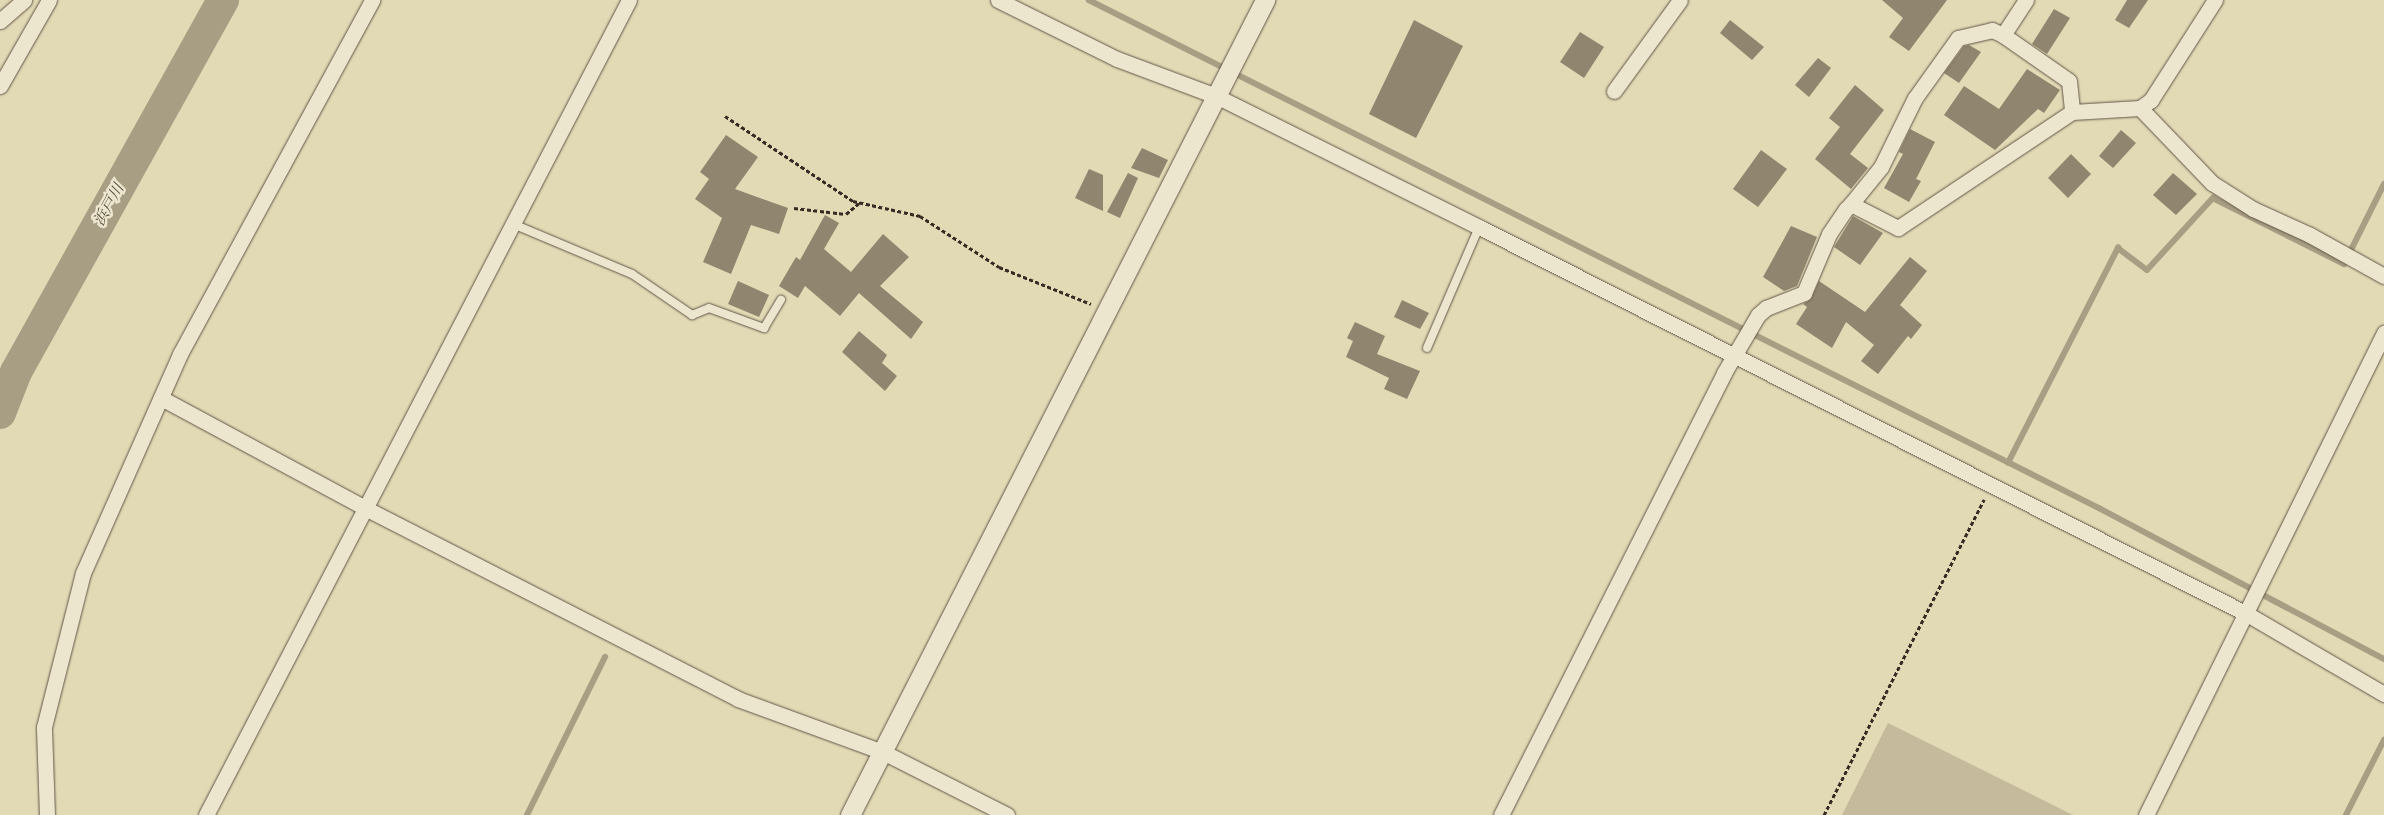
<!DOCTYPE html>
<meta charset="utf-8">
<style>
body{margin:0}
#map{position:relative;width:2384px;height:815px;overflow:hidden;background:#e2d9b5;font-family:Alegreya,"Noto Serif JP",serif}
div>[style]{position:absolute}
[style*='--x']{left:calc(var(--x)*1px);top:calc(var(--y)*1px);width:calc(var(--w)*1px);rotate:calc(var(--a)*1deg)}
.green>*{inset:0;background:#c5bb9c}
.stream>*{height:5.5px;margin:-2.75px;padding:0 2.75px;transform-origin:2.75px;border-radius:2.75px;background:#a89e83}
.river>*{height:32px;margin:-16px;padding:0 16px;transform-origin:16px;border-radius:16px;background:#a89e83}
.building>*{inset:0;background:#90856e}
.path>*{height:3px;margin-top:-1.5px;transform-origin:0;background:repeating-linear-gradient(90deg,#372a22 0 4px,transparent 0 6.5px)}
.roads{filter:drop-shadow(0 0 1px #625647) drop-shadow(0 0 1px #625647)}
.service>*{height:8px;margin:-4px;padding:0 4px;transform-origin:4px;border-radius:4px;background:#ece6cf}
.minor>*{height:15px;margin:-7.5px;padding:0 7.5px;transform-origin:7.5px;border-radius:7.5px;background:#ece6cf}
.tertiary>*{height:19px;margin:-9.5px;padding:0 9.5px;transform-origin:9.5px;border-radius:9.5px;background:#ece6cf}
span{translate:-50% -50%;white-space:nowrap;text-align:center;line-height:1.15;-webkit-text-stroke:5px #ece6cf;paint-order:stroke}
.water-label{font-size:15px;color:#594d3f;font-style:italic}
</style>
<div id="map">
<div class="green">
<div style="clip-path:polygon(1888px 723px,2073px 815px,1842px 815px)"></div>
</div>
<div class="stream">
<div style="--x:1089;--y:0;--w:1131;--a:26.7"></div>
<div style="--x:2099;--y:508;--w:323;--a:27.9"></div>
<div style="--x:2008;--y:463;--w:242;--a:-62.9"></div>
<div style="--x:2118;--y:248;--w:36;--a:37"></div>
<div style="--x:2147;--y:270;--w:98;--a:-47.5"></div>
<div style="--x:2213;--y:198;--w:147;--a:26.7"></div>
<div style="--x:2344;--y:264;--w:89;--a:-63.4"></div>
<div style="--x:527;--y:815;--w:176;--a:-63.7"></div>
<div style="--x:2346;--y:815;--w:84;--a:-63.1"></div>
</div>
<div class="river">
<div style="--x:0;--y:413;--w:44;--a:-68.7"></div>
<div style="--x:16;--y:372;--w:426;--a:-60.9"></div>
</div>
<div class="building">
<div style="clip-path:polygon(1882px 0,1947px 0,1909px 51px,1889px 37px,1903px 18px)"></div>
<div style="clip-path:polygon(2127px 0,2148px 0,2129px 28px,2115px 20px)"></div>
<div style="clip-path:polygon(2054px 9px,2070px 18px,2047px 54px,2032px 44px)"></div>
<div style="clip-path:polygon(1414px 20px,1463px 46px,1416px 138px,1369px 114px)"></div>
<div style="clip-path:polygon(1730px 20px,1764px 47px,1752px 60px,1720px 33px)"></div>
<div style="clip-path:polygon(1580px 32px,1604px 47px,1584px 78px,1560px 62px)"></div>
<div style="clip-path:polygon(1969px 45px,1981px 52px,1959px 83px,1944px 73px,1964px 46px)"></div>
<div style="clip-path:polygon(1818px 58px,1831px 68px,1809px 97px,1795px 85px)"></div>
<div style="clip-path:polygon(2027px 69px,2060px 90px,2044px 113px,2038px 109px,1995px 150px,1944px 115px,1964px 86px,1999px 109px)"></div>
<div style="clip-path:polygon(1855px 85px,1884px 110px,1850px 154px,1868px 168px,1851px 189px,1815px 159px,1840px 127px,1829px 118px)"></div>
<div style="clip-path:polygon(1910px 129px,1935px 142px,1916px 179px,1921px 181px,1909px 202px,1884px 188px,1903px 154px,1899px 152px)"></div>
<div style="clip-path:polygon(2121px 130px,2136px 143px,2113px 168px,2099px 156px)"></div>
<div style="clip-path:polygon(726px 135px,758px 157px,735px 189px,788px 208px,779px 234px,751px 225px,731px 274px,703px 262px,722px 218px,695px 199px,709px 179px,700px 172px)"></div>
<div style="clip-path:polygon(1142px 148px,1168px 160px,1159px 178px,1131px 168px)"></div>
<div style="clip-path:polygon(1761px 150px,1787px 169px,1758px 207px,1733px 189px)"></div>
<div style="clip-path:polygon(2071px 154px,2091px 174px,2068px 198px,2048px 178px)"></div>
<div style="clip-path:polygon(1089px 169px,1103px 175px,1103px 211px,1075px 198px)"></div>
<div style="clip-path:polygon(1128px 173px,1138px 178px,1120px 218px,1107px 212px)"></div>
<div style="clip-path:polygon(2173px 173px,2197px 194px,2176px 215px,2153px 195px)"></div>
<div style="clip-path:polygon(825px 215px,839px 223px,824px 249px,851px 272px,883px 234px,909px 257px,880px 286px,923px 322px,911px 339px,859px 293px,840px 316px,805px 286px,798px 298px,779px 286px,796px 257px,800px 260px)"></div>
<div style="clip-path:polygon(1853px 216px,1883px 233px,1860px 265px,1834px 247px)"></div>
<div style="clip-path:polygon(1791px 226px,1817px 237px,1797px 286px,1784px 291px,1763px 277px)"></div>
<div style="clip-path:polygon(1910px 257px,1927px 271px,1900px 305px,1922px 325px,1911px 339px,1908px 336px,1878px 374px,1861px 361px,1874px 345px,1846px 322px,1832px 348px,1796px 324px,1807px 307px,1803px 304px,1811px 299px,1819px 281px,1865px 312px)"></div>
<div style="clip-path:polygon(738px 281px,769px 295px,759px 317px,728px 304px)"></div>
<div style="clip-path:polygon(1402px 300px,1429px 313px,1420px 329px,1394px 317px)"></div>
<div style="clip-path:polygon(1355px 322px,1385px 336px,1377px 354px,1420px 371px,1407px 399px,1384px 389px,1389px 378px,1346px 357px,1353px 341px,1347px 338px)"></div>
<div style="clip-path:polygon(859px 331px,887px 355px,882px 363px,897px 376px,885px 391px,842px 352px)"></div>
</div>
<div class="path">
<div style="--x:725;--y:116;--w:154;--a:33.6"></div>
<div style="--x:853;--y:201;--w:69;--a:12.6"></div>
<div style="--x:920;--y:216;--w:94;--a:32.8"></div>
<div style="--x:999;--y:267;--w:99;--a:21.9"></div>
<div style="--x:794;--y:208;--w:52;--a:6.6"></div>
<div style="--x:846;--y:214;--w:17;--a:-40"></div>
<div style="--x:1824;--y:815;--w:354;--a:-63.1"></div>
</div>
<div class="roads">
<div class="service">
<div style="--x:513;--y:224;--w:129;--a:22.8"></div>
<div style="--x:632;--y:274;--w:73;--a:34.3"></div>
<div style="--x:692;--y:315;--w:18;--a:-22"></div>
<div style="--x:709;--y:308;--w:59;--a:20"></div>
<div style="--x:764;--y:328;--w:33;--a:-59"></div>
<div style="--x:1427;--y:348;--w:132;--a:-66.7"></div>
</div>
<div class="minor">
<div style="--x:998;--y:0;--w:133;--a:26.4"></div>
<div style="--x:1117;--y:59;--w:106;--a:20.5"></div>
<div style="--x:1216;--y:96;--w:294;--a:26.5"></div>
<div style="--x:1479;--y:227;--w:860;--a:26.74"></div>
<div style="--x:2247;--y:614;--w:159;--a:30.3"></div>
<div style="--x:0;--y:21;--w:32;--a:-41"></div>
<div style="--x:2003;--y:35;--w:42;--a:-56.7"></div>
<div style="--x:0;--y:86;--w:99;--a:-60.3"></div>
<div style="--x:1614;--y:91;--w:112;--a:-54"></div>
<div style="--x:2140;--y:108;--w:104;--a:46.2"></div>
<div style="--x:2212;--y:183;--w:49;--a:32.4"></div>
<div style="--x:2253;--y:209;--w:63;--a:24.5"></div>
<div style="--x:2310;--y:235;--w:85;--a:29"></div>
<div style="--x:1851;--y:204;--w:48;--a:-51"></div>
<div style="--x:1881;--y:167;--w:77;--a:-63.8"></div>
<div style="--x:1915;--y:98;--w:74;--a:-54.4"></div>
<div style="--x:1958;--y:38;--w:35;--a:-13"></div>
<div style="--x:1992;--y:30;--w:12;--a:24"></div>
<div style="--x:2003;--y:35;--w:80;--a:34.9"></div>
<div style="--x:2069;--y:81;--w:31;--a:84"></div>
<div style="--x:161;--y:398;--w:234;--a:28.3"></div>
<div style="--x:367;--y:509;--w:417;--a:27.1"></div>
<div style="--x:738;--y:699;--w:154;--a:20.1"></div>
<div style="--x:883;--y:752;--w:139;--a:26.9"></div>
<div style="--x:47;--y:815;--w:88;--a:-92"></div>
<div style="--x:44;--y:727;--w:159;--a:-75.8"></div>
<div style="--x:83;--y:573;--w:240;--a:-66.1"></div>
<div style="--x:180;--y:354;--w:403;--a:-61.5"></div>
<div style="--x:206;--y:815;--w:918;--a:-62.57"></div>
<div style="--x:1501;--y:815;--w:495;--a:-63.2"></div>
<div style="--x:1724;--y:373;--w:67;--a:-59.6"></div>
<div style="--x:1758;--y:315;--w:11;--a:-41"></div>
<div style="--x:1766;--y:308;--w:41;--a:-21.5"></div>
<div style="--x:1804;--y:293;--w:64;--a:-67"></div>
<div style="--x:1829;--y:234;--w:30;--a:-56"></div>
<div style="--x:1846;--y:209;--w:7;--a:-45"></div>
<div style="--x:1851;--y:204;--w:53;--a:27.1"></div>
<div style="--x:1898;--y:228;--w:209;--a:-33.7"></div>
<div style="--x:2072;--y:112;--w:68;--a:-3.4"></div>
<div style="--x:2140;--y:108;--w:14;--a:-36"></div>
<div style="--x:2151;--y:100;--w:119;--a:-57.4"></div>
<div style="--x:2146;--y:815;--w:538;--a:-63.72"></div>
</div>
<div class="tertiary">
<div style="--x:850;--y:815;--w:915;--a:-63.01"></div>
</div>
</div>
<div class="water-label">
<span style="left:109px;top:205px;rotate:-61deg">浜戸川</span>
</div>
</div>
